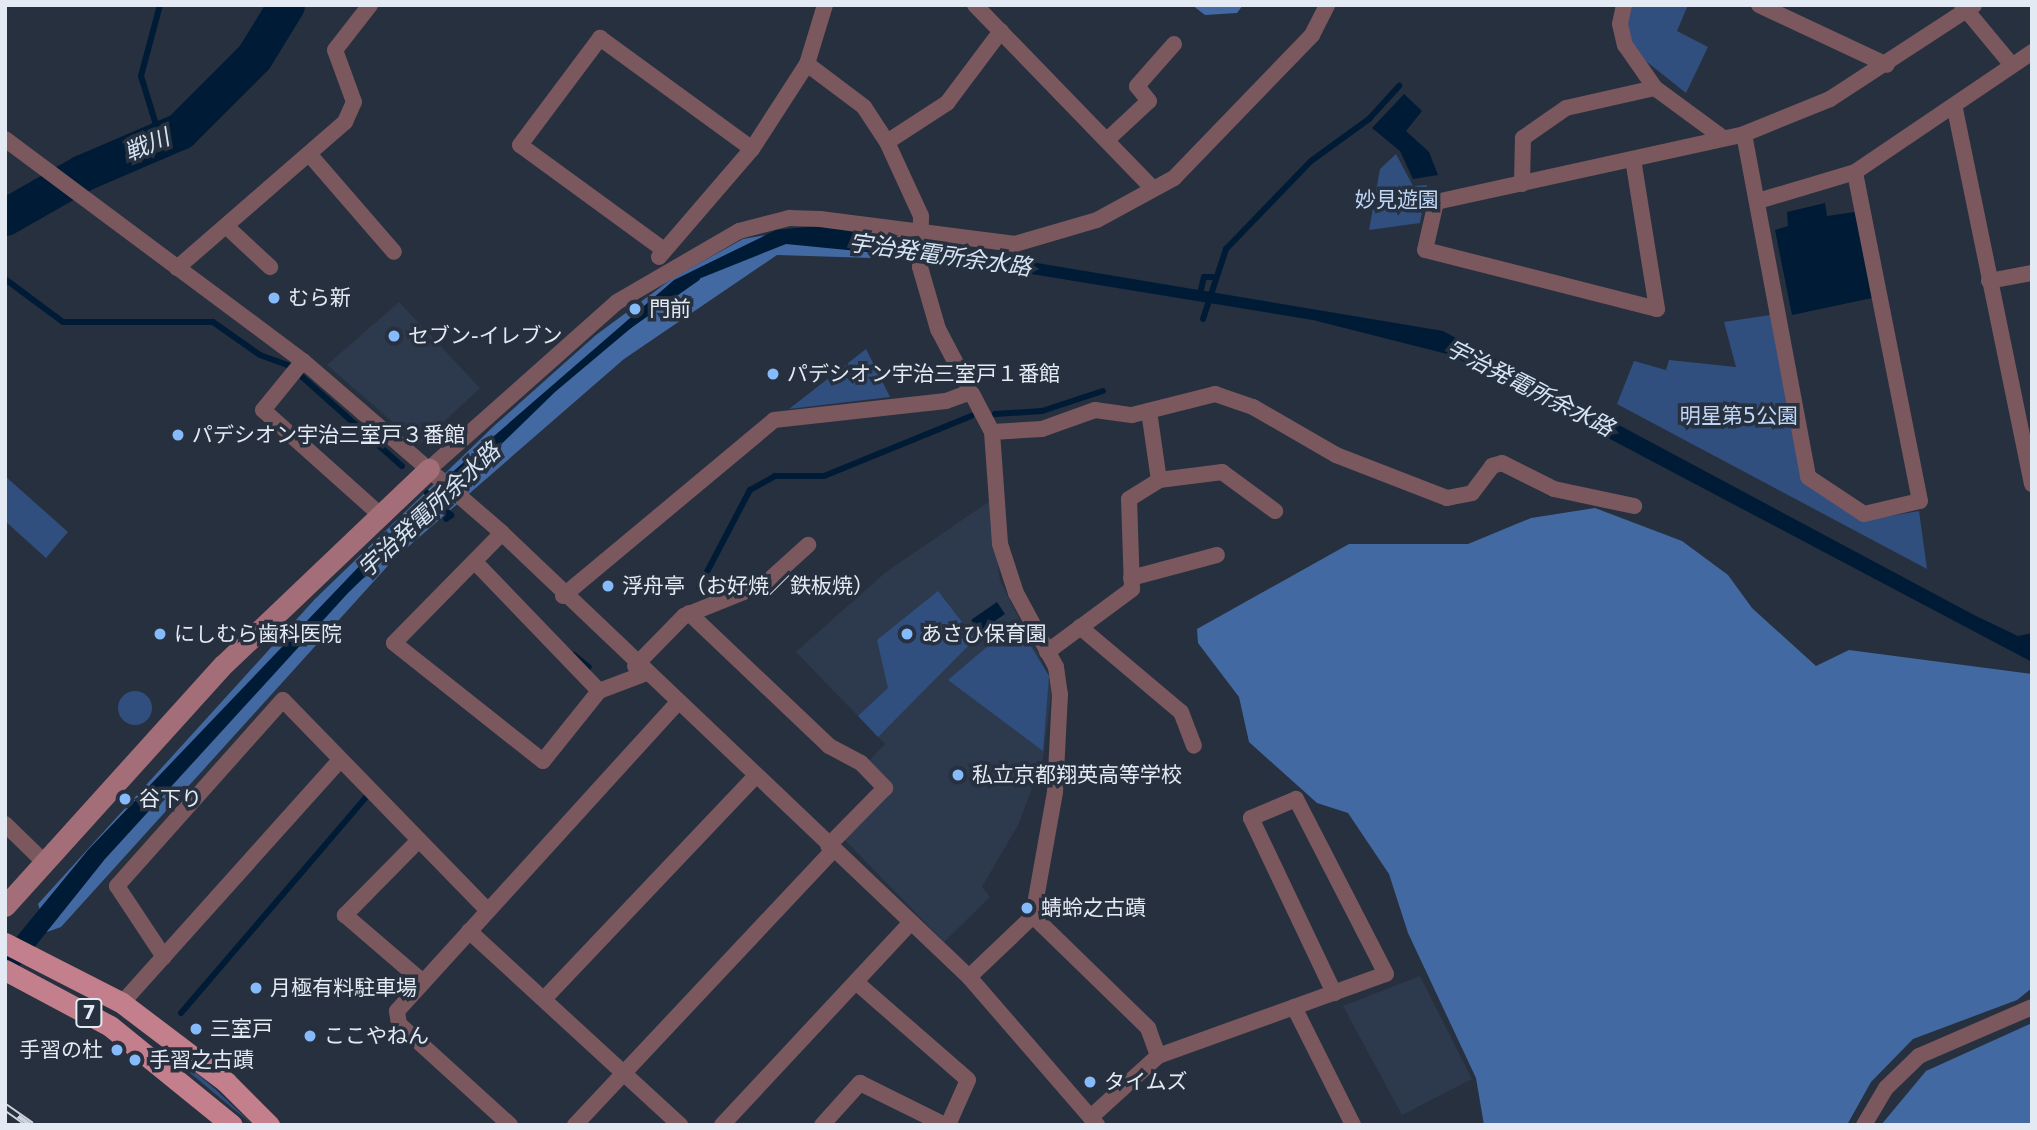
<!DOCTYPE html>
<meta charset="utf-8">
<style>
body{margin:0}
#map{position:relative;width:2037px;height:1130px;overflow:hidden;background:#27303e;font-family:"DejaVu Sans","Noto Sans JP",sans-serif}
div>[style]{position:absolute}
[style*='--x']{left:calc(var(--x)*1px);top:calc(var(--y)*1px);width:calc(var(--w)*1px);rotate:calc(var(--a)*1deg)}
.built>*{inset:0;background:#2d3a4d}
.green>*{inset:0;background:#304f7e}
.round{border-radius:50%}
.forest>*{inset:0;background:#4269a2}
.water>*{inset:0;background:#001b35}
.stream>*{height:6px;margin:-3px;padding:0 3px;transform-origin:3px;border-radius:3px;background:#001b35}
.river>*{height:37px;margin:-18.5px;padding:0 18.5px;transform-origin:18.5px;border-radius:18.5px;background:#001b35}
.street>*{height:16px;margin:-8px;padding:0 8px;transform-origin:8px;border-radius:8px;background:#7a585e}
.secondary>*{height:21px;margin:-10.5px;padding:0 10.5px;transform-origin:10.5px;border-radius:10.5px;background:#a36e78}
.primary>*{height:21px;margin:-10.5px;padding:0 10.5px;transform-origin:10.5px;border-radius:10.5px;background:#c37f8b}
.rail>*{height:8px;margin-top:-4px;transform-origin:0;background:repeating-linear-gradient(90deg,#27303e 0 16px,#cdd3dd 0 32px);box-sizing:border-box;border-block:2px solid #cdd3dd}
.dots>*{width:19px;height:19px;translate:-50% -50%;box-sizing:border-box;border:4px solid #27303e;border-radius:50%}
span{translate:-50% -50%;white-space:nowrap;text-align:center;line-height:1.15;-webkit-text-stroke:7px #27303e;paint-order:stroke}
.shield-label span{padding:2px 5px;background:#27303e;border:2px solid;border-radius:5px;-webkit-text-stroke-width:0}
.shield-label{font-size:19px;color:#e4eaf3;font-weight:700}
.park-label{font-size:21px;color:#bfd6f7}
.poi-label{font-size:21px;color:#e4eaf3}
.left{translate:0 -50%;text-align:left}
.right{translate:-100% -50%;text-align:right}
.water-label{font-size:23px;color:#d5e4f3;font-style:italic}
.frame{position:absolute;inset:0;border:7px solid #e4eaf3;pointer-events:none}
</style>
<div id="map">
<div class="built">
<div style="clip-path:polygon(399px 302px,480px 388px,419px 445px,327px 365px)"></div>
<div style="clip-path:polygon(990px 501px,1000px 581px,1049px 676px,1051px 695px,1043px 759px,1018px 825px,982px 887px,990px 897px,944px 942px,844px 839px,893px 788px,867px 763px,885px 744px,796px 652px,886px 572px)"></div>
<div style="clip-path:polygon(1420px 976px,1472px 1079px,1402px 1115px,1343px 1006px)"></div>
</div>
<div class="green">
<div style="clip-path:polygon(1630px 5px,1688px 5px,1677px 31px,1708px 47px,1686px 93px,1637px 54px,1624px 24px)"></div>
<div style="clip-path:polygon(1396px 154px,1413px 186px,1427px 185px,1420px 223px,1369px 230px,1380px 169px)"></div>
<div style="clip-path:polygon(1770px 315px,1801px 480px,1867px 520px,1919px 511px,1927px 569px,1617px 404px,1634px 361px,1666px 370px,1669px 360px,1736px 367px,1724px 322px)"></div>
<div style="clip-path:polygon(866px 349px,890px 397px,789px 409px)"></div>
<div style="clip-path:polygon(5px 476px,68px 532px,46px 558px,5px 521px)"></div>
<div style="clip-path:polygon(938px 591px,975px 639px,878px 737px,858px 716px,888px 688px,877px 640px)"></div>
<div style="clip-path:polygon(1016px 622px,1049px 676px,1043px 751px,948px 680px)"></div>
<div class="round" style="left:118px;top:691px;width:34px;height:34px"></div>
<div style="clip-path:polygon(181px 1060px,215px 1089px,253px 1125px,178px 1063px)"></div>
</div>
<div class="forest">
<div style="clip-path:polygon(1192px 5px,1243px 5px,1237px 13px,1205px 15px)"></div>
<div style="clip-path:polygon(789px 231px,880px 237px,872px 258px,777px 255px,624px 359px,394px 559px,61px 927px,47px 932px,38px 904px,315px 599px,495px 425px,596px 335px,673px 278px,743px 239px)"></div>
<div style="clip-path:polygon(1595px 508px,1682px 541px,1728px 575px,1752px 608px,1816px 666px,1849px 650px,2032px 674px,2032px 988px,2017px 1000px,1913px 1039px,1871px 1082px,1847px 1125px,1484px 1125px,1476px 1078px,1408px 933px,1389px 874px,1348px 813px,1317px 803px,1249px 742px,1239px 697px,1198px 643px,1197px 629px,1349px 544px,1468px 544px,1531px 518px)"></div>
<div style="clip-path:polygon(2032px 1023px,2032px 1125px,1881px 1125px,1926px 1071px)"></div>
</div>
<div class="water">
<div style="clip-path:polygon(1404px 94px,1422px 111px,1406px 131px,1429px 152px,1438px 175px,1413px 179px,1400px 151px,1372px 128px)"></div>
<div style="clip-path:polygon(1825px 203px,1827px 216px,1855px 212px,1872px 298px,1792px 315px,1775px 230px,1788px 226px,1787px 212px)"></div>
<div style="clip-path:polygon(817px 226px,1443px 331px,1974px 615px,2018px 636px,2032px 633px,2032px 662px,1451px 355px,1313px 320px,939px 259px,786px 244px,681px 286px,555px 392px,348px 593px,105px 859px,5px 984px,5px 951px,88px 850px,434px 488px,674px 280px,776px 230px)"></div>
<div style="clip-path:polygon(997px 602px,1005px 614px,980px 631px,971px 620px)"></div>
</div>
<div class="stream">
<div style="--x:160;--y:5;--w:73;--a:105"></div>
<div style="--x:141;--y:76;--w:68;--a:72.9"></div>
<div style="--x:5;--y:279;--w:72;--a:36.6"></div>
<div style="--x:63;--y:322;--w:150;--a:0"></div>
<div style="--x:213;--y:322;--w:57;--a:35.1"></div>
<div style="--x:260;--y:355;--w:32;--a:20"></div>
<div style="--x:290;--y:366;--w:150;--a:41.8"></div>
<div style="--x:1200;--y:294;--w:17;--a:-77"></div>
<div style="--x:1204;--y:277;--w:9;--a:0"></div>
<div style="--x:1203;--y:319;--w:74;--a:-71.8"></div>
<div style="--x:1226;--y:249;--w:122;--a:-46"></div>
<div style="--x:1311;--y:161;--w:72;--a:-35.9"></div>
<div style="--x:1369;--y:119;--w:45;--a:-47.7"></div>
<div style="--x:620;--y:332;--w:94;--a:-35"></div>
<div style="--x:995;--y:414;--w:47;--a:-3.7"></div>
<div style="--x:1042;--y:411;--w:64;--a:-18.2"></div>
<div style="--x:427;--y:493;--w:33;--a:43"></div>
<div style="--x:451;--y:515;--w:6;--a:141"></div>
<div style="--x:699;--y:587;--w:110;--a:-62.3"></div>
<div style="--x:750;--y:490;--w:29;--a:-29"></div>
<div style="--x:775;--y:476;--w:49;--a:0"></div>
<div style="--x:824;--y:476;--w:159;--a:-22.2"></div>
<div style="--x:574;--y:655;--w:19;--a:39"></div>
<div style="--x:181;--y:1013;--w:287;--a:-49.4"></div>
</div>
<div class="river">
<div style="--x:5;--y:217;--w:89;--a:-29.7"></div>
<div style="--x:82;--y:173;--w:107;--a:-23.2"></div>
<div style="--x:180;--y:131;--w:105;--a:-45"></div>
<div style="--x:254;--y:57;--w:61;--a:-58.4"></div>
</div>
<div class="street">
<div style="--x:975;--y:5;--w:256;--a:45.9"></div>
<div style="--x:1624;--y:5;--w:19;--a:102"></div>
<div style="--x:1620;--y:24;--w:22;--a:77"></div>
<div style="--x:1625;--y:45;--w:52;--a:55.1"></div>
<div style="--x:1655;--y:88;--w:84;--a:36.3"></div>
<div style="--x:1759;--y:5;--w:141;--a:25.1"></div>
<div style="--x:1962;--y:5;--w:77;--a:50.3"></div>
<div style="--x:807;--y:64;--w:71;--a:37"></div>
<div style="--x:864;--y:107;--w:42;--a:56.7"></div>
<div style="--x:887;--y:142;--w:81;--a:65.3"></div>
<div style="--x:921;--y:216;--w:51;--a:91.1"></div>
<div style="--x:920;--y:267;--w:65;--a:73.8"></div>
<div style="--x:938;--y:329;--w:116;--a:62.3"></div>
<div style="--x:992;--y:432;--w:112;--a:85.9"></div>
<div style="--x:1000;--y:544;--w:52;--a:71.9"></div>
<div style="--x:1016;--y:593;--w:84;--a:61.6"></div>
<div style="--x:1056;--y:667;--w:27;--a:82"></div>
<div style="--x:1060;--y:694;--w:98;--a:92.9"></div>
<div style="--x:1055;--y:792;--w:126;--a:100.1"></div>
<div style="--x:1033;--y:916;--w:161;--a:44.2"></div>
<div style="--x:1148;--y:1028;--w:30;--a:70"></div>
<div style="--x:1158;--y:1056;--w:91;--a:137.7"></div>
<div style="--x:1955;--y:109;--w:383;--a:78.4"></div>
<div style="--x:1744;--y:134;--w:349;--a:79.4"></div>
<div style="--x:1808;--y:477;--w:67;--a:33.5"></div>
<div style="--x:1864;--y:514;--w:57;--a:-13.1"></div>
<div style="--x:1920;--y:501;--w:335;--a:-101.2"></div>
<div style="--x:5;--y:139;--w:372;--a:36.7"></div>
<div style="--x:303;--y:361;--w:263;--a:40.8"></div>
<div style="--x:502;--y:533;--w:644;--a:43.55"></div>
<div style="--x:969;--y:977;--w:196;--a:49.1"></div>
<div style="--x:1107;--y:140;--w:57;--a:-42.9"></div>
<div style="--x:1149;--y:101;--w:19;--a:-129"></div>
<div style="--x:1137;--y:86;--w:56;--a:-48.6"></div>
<div style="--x:887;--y:142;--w:72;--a:-33"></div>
<div style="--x:947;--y:103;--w:90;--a:-53.1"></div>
<div style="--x:310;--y:155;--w:128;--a:49.1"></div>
<div style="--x:1633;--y:159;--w:152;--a:80.9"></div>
<div style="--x:1657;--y:309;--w:239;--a:-165.7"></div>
<div style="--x:1425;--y:250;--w:49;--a:-77.1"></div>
<div style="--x:1436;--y:202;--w:315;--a:-12.4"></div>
<div style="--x:1744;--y:134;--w:93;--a:-22.1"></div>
<div style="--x:1830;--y:99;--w:172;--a:-33.1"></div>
<div style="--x:1522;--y:184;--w:46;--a:-88.8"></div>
<div style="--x:1523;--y:138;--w:52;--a:-34.9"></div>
<div style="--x:1566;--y:108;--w:91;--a:-12.7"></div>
<div style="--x:1758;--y:201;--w:101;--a:-16.6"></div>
<div style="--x:1855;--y:172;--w:214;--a:-34.1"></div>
<div style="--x:227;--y:227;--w:59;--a:42.9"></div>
<div style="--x:664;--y:250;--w:178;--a:-143.9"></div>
<div style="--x:520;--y:145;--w:134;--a:-53.2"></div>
<div style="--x:600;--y:38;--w:188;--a:36.1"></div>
<div style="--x:659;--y:257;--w:143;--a:-49.3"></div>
<div style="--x:752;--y:149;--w:101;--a:-57.1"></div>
<div style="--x:807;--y:64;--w:62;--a:-73"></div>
<div style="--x:177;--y:268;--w:223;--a:-41"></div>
<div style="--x:345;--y:122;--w:22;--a:-66"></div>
<div style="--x:354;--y:102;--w:55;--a:-110.1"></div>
<div style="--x:335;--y:50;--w:57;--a:-52.1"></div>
<div style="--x:1989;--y:281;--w:44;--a:-10.5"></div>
<div style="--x:303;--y:361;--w:63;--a:129.2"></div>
<div style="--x:263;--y:410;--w:153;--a:41.8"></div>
<div style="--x:1149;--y:411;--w:70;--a:81.8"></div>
<div style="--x:992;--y:432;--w:50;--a:-3.4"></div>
<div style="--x:1042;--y:429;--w:56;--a:-19.7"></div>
<div style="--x:1095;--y:410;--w:37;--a:8"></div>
<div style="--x:1132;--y:415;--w:86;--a:-14.2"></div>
<div style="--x:1215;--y:394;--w:40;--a:18.9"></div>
<div style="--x:1253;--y:407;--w:96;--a:30"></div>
<div style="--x:1336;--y:455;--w:119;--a:21.2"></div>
<div style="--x:1447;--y:498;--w:25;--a:-11"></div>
<div style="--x:1472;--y:493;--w:34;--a:-53"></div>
<div style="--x:1492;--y:466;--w:10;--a:-17"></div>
<div style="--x:1502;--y:463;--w:58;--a:26.6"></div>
<div style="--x:1554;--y:489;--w:82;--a:12"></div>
<div style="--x:429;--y:469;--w:251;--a:-41.6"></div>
<div style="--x:617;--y:302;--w:141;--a:-30.2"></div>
<div style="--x:739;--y:231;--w:52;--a:-14.6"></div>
<div style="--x:789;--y:218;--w:31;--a:2"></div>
<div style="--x:820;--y:219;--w:197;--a:7.3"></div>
<div style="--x:1015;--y:244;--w:85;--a:-16.3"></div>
<div style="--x:1097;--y:220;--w:88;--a:-28.6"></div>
<div style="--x:1174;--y:178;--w:199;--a:-46"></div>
<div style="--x:1312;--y:35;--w:34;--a:-63"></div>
<div style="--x:502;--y:533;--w:154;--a:134.5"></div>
<div style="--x:394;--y:643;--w:190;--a:38.4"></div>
<div style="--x:543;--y:761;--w:90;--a:-51.3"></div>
<div style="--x:599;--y:691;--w:48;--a:-20.7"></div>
<div style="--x:476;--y:563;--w:178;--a:46.1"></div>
<div style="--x:1131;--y:578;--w:89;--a:-15"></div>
<div style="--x:563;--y:596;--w:275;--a:-39.8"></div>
<div style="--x:774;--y:420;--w:173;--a:-6.3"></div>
<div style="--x:946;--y:401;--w:23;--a:-20"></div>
<div style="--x:689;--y:613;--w:193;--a:43.5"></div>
<div style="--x:829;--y:746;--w:36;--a:28"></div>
<div style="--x:861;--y:763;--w:35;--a:46"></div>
<div style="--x:885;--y:788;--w:81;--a:134.5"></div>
<div style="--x:1080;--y:627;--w:132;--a:40.1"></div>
<div style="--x:1181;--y:712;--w:36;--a:69"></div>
<div style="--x:1047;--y:652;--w:106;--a:-36.5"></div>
<div style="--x:1132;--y:589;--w:90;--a:-91.9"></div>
<div style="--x:1129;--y:499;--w:36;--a:-32"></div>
<div style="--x:1159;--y:480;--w:64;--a:-7.2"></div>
<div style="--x:1222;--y:472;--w:66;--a:36.3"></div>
<div style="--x:635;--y:666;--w:70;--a:-45.6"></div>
<div style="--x:684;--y:616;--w:88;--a:-21.9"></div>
<div style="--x:766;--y:583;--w:57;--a:-42.1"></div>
<div style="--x:5;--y:824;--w:53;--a:44.2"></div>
<div style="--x:417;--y:842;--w:103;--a:134.6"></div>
<div style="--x:345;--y:915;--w:103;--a:40.7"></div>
<div style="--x:469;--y:931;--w:287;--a:42.6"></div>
<div style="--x:164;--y:957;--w:85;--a:-123.5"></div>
<div style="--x:117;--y:886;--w:249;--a:-48.3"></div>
<div style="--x:283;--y:700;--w:294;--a:45.8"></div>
<div style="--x:969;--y:977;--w:88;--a:-43.6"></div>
<div style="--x:857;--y:983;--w:147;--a:41.1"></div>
<div style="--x:968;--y:1080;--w:49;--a:114"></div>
<div style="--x:544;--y:999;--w:303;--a:-46.5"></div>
<div style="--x:122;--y:1003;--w:326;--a:-48.1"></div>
<div style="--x:1294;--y:1007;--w:132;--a:63.4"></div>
<div style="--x:1158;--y:1056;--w:242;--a:-19.8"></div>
<div style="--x:1386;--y:974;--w:197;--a:-117.2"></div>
<div style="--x:1296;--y:799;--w:49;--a:157.1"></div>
<div style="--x:1251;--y:818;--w:194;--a:64.6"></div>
<div style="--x:510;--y:1125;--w:150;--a:-137.7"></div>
<div style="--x:399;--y:1024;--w:13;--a:-99"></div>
<div style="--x:397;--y:1011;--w:415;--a:-47.7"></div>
<div style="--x:575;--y:1125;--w:377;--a:-46.8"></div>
<div style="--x:722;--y:1125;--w:277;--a:-47"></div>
<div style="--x:822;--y:1125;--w:57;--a:-47.9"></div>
<div style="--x:860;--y:1083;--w:95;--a:26.3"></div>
<div style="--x:1864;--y:1125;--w:43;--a:-59.3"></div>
<div style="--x:1886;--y:1088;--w:46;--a:-44.1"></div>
<div style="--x:1919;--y:1056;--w:123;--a:-23.4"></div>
</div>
<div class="secondary">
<div style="--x:5;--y:906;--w:326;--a:-47.9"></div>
<div style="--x:224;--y:664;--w:283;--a:-43.6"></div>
</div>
<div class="primary">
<div style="--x:5;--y:943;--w:131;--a:27.1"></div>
<div style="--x:122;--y:1003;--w:131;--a:37.2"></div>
<div style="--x:226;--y:1082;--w:61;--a:45"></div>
<div style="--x:5;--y:970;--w:119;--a:28.1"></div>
<div style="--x:110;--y:1026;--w:157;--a:39.1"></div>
</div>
<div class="rail">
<div style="--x:5;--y:1107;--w:32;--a:35"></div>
</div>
<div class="dots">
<div style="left:274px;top:298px;background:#86bbfb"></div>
<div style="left:635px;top:309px;background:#86bbfb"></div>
<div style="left:394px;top:336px;background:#86bbfb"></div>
<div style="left:773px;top:374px;background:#86bbfb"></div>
<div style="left:178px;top:435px;background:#86bbfb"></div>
<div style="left:608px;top:586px;background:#86bbfb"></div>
<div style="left:160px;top:634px;background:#86bbfb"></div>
<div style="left:907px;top:634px;background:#86bbfb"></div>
<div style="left:958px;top:775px;background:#86bbfb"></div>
<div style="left:125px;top:799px;background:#86bbfb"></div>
<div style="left:1027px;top:908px;background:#86bbfb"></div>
<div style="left:256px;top:988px;background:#86bbfb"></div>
<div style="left:196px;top:1029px;background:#86bbfb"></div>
<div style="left:310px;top:1036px;background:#86bbfb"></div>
<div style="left:117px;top:1050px;background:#86bbfb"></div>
<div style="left:135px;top:1060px;background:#86bbfb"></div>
<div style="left:1090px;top:1082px;background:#86bbfb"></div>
</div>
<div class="shield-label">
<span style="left:89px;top:1013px">7</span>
</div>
<div class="park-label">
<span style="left:1397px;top:200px">妙見遊園</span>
<span style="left:1739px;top:416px">明星第5公園</span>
</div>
<div class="poi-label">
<span class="left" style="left:288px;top:298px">むら新</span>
<span class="left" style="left:649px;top:309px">門前</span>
<span class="left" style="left:408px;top:336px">セブン-イレブン</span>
<span class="left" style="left:787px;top:374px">パデシオン宇治三室戸１番館</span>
<span class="left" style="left:192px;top:435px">パデシオン宇治三室戸３番館</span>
<span class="left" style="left:622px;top:586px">浮舟亭（お好焼／鉄板焼）</span>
<span class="left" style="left:174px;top:634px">にしむら歯科医院</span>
<span class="left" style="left:921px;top:634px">あさひ保育園</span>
<span class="left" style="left:972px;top:775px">私立京都翔英高等学校</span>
<span class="left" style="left:139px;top:799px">谷下り</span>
<span class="left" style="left:1041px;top:908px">蜻蛉之古蹟</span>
<span class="left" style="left:270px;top:988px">月極有料駐車場</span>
<span class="left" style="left:210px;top:1029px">三室戸</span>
<span class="left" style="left:324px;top:1036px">ここやねん</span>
<span class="right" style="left:103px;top:1050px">手習の杜</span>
<span class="left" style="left:149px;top:1060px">手習之古蹟</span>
<span class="left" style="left:1104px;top:1082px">タイムズ</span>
</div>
<div class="water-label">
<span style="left:147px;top:145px;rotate:-23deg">戦川</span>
<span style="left:940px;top:255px;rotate:8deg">宇治発電所余水路</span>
<span style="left:1530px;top:388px;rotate:27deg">宇治発電所余水路</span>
<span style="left:429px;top:510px;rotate:-43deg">宇治発電所余水路</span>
</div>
<div class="frame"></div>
</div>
